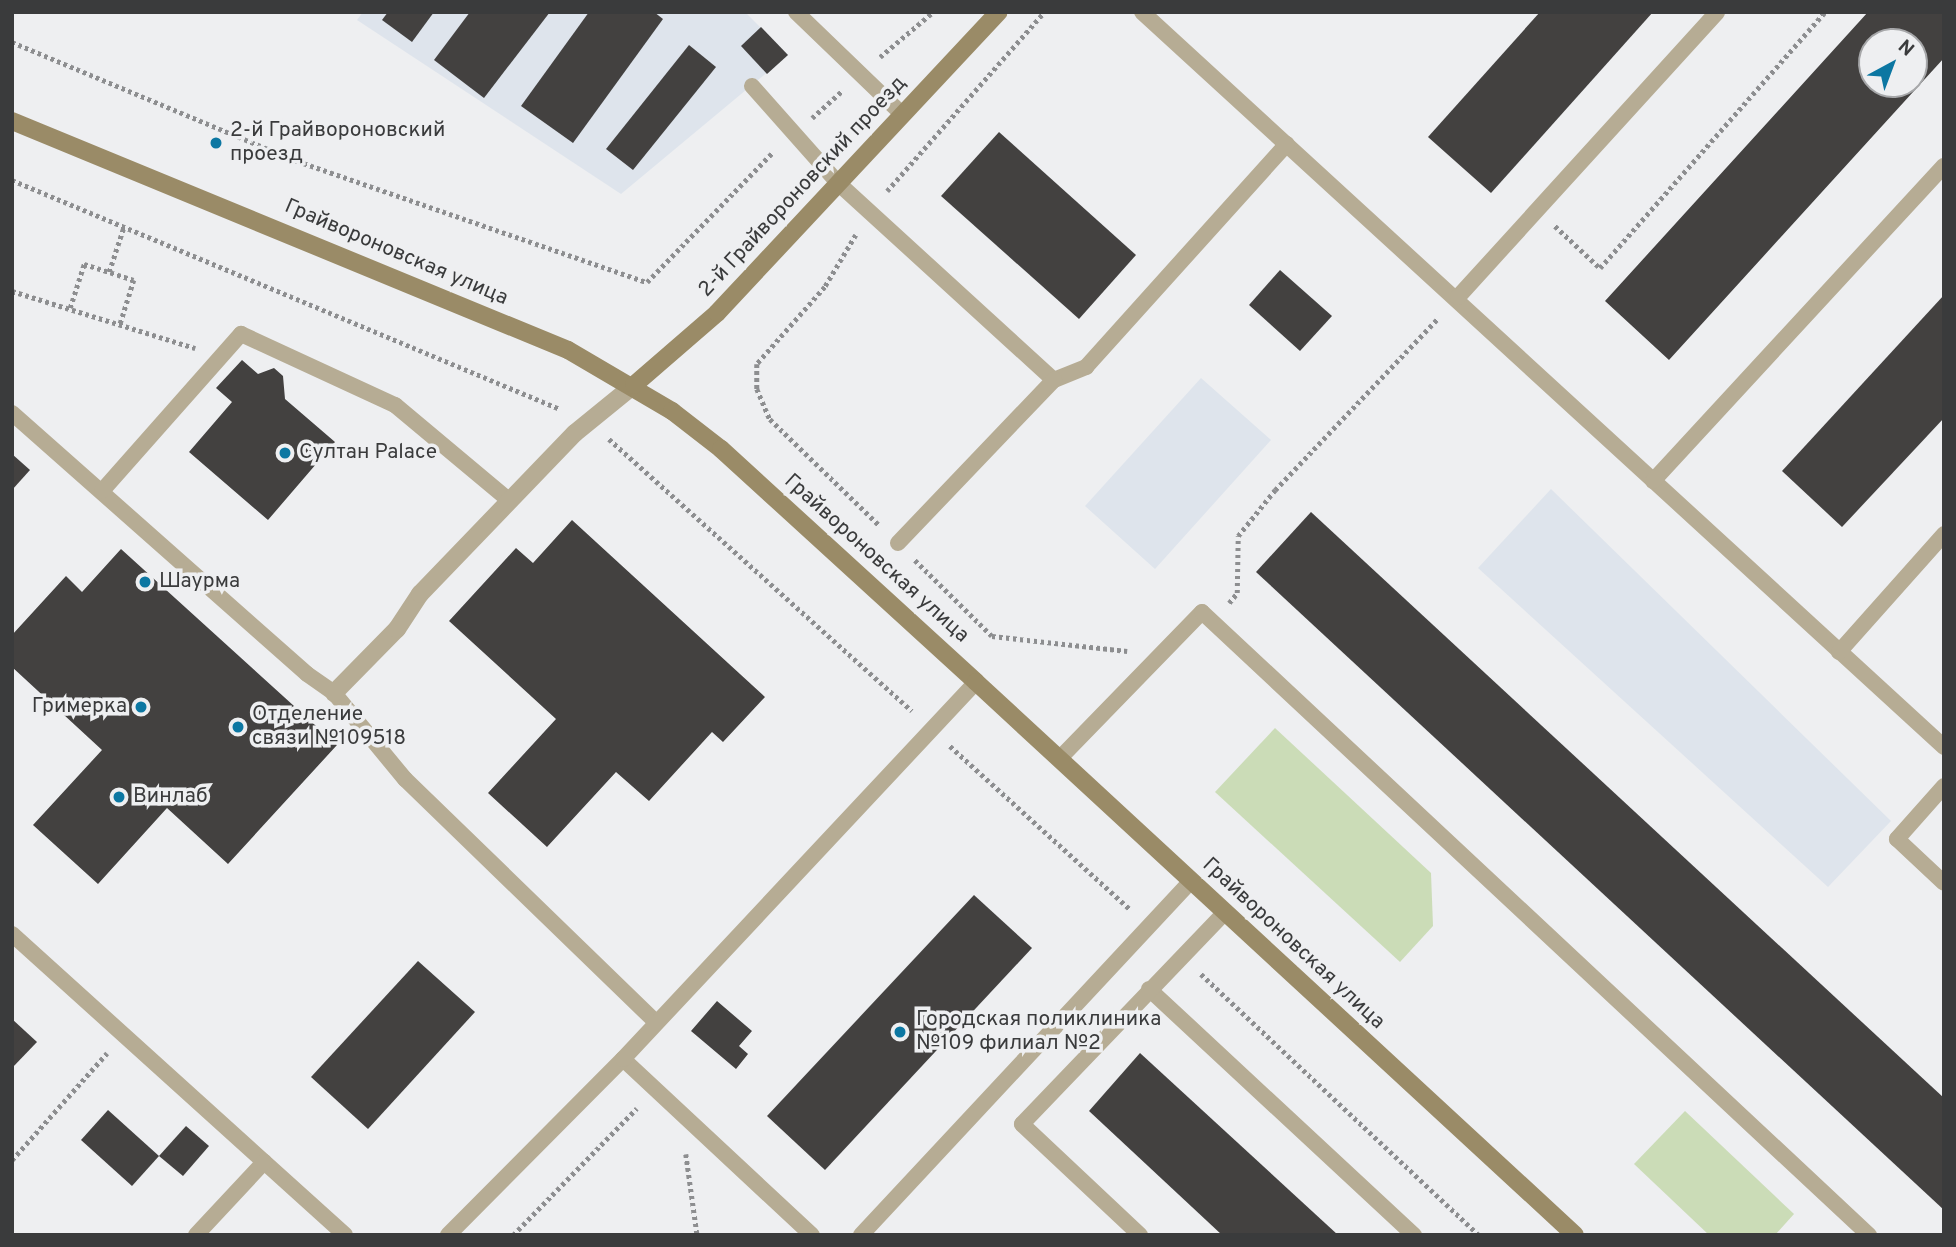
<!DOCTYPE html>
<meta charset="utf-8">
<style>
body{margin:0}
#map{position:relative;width:1956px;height:1247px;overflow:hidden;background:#eeeff1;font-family:Overpass,sans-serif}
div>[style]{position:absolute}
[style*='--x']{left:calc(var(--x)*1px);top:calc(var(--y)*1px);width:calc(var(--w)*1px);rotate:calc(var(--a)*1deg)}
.built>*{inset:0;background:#dee4ec}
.green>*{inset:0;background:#cbdcb7}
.building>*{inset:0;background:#434140}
.path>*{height:4.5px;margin-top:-2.25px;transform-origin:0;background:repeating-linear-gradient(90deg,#8d8e90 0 3.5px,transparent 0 7px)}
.service>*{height:16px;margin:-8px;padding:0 8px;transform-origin:8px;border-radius:8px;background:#b6ac94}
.minor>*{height:18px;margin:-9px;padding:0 9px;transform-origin:9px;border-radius:9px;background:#b6ac94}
.secondary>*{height:18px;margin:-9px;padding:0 9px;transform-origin:9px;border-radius:9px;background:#9a8b67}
.dots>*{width:19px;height:19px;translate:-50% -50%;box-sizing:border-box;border:4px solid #eeeff1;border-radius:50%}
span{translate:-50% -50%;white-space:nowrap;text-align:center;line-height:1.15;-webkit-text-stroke:7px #eeeff1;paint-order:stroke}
.poi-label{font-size:21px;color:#3a3b3c}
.left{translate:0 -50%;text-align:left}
.right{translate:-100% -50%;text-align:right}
.street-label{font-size:21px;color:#3a3b3c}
.frame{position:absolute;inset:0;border:14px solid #3a3b3c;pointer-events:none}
.north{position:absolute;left:1858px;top:28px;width:70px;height:70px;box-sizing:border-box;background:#eeeff1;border:2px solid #a6a7a9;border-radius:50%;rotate:41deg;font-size:19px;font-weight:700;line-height:28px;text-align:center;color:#3a3b3c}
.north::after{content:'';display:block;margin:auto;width:24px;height:32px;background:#0c77a2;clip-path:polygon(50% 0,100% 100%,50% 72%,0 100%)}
</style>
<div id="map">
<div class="built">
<div style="clip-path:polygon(363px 12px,745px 12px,788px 55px,621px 194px,357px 20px)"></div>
<div style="clip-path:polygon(1201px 378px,1271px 440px,1155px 569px,1085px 506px)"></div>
<div style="clip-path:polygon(1551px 489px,1891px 821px,1828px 887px,1478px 568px)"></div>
</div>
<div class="green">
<div style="clip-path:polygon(1275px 728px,1431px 873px,1433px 926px,1400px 962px,1215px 792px)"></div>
<div style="clip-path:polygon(1685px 1111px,1794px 1214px,1775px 1235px,1709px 1235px,1634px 1164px)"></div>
</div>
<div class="building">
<div style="clip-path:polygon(388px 12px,434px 12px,412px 42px,382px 20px)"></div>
<div style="clip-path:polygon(470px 12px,550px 12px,484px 98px,434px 60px)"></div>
<div style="clip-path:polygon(589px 12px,654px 12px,663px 19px,573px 143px,521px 106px)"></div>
<div style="clip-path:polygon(1540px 12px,1653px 12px,1491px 193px,1428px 137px)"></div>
<div style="clip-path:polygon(evenodd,1868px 12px,1944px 12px,1944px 58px,1669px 360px,1605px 301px,1868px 12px,1872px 42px,1914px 42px,1914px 84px,1872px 84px,1872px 42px)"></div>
<div style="clip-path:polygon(761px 27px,788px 55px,767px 74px,741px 46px)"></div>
<div style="clip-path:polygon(689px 45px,716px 67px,633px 170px,606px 149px)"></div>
<div style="clip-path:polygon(999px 132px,1136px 255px,1079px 319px,941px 196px)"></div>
<div style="clip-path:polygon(1280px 270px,1332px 316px,1300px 351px,1249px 305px)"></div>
<div style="clip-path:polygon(1944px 295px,1944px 418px,1842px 527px,1782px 471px)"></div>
<div style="clip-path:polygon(242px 360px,258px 374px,274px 368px,283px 376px,285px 399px,335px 442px,268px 520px,189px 452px,232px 402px,216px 388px)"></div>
<div style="clip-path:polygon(12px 454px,30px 470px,12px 490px)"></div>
<div style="clip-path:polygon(1311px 512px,1944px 1098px,1944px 1210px,1256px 572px)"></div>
<div style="clip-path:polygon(572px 520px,765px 697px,723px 742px,712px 732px,649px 801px,616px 772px,547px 847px,488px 793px,556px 719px,449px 621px,516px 548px,533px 563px)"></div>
<div style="clip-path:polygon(121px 549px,337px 745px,228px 864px,167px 808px,98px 884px,33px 825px,102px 750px,12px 667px,12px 635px,66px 576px,82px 592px)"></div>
<div style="clip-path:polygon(974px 895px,1032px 948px,825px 1170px,767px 1116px)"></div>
<div style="clip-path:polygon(418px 961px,475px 1012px,368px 1129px,311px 1077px)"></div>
<div style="clip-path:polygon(717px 1001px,752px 1031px,739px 1046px,748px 1054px,736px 1069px,691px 1031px)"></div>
<div style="clip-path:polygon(12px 1019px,37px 1042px,12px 1068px)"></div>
<div style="clip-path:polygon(1140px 1053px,1338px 1235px,1222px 1235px,1089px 1111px)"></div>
<div style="clip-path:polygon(108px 1110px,159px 1156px,132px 1186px,81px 1140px)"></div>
<div style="clip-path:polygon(186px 1126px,209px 1146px,183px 1176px,159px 1156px)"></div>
</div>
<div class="path">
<div style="--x:12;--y:42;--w:309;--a:22.7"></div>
<div style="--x:297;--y:161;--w:370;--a:19.1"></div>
<div style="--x:647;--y:282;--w:182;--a:-45.9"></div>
<div style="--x:880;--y:57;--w:70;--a:-40.3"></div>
<div style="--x:812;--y:118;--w:40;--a:-42"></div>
<div style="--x:12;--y:180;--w:594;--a:22.68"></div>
<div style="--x:887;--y:191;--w:238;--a:-48.7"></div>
<div style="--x:1555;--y:226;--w:62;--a:43"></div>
<div style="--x:1600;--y:268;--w:341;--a:-48.7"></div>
<div style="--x:856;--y:235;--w:61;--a:120.8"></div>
<div style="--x:825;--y:287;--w:103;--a:131.4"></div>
<div style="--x:757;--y:364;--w:25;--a:90"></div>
<div style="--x:757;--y:389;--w:33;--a:67"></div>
<div style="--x:770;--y:419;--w:152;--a:44.2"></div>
<div style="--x:109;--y:272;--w:48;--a:-71.9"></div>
<div style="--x:12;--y:291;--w:192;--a:17.3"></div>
<div style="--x:70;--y:308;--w:46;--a:-72.3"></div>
<div style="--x:84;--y:264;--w:52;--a:17.7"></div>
<div style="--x:134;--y:280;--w:47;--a:107.3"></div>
<div style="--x:609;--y:439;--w:407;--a:41.9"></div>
<div style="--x:915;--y:560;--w:108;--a:44.6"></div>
<div style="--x:992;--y:636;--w:136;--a:6.3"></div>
<div style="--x:1229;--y:603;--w:13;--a:-51"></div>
<div style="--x:1237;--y:593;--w:57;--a:-89"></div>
<div style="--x:1238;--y:536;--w:59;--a:-51.2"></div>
<div style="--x:1275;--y:490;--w:237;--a:-46.5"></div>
<div style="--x:950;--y:746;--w:243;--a:42.2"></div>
<div style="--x:1201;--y:974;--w:381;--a:43.2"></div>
<div style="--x:686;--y:1154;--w:80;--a:82.1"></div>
<div style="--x:12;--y:1160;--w:143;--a:-48.4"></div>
<div style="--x:513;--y:1235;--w:177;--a:-45.7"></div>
</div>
<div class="service">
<div style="--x:796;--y:12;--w:147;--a:43.9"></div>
<div style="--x:1142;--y:12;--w:1088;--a:42.5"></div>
<div style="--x:752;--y:86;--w:130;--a:48.4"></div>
<div style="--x:838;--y:183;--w:292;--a:42.4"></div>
<div style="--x:1054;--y:380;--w:35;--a:-22"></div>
<div style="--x:1086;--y:367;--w:300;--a:-48"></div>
<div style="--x:1458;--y:297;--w:385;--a:-47.7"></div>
<div style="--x:12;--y:413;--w:394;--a:41.5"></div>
<div style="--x:307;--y:674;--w:33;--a:35"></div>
<div style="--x:334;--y:693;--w:112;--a:50.5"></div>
<div style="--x:405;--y:779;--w:349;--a:44.1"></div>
<div style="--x:1653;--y:481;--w:429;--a:-47.3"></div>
<div style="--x:102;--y:491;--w:210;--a:-48.5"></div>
<div style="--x:241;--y:334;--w:170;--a:24.8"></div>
<div style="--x:395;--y:405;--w:150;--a:39.9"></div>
<div style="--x:898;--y:543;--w:226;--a:-46.3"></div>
<div style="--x:1839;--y:652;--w:158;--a:-48.3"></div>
<div style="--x:1059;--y:759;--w:205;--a:-45.8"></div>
<div style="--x:1202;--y:612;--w:913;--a:43.05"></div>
<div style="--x:1944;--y:786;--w:71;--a:131.6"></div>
<div style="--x:1897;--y:839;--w:64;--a:43.1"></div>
<div style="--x:12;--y:934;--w:449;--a:42.1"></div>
<div style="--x:1149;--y:989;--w:362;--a:42.9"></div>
<div style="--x:623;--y:1059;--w:258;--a:43"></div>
<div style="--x:196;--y:1235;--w:100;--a:-47"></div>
<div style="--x:448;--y:1235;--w:248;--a:-45.2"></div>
<div style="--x:623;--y:1059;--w:516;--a:-46.88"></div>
<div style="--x:861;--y:1235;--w:484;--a:-47"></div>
<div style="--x:1140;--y:1235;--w:162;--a:-136.8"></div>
<div style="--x:1022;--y:1124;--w:294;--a:-46.2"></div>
</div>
<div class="minor">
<div style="--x:334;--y:693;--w:90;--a:-45.5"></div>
<div style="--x:397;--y:629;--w:42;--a:-56.7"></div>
<div style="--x:420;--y:594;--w:223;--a:-46.1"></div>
<div style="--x:575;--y:433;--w:76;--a:-39.1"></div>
</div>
<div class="secondary">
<div style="--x:12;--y:121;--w:601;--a:22.39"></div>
<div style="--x:568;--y:350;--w:121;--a:30.4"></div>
<div style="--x:672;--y:411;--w:62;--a:37.8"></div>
<div style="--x:721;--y:449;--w:345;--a:42.4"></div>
<div style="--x:976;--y:682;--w:815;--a:42.71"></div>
<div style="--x:634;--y:385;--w:110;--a:-40.9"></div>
<div style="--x:717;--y:313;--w:412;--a:-46.9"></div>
</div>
<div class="dots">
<div style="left:216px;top:143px;background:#0c77a2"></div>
<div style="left:285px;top:453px;background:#0c77a2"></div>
<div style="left:145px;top:582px;background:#0c77a2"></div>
<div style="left:141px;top:707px;background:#0c77a2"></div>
<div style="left:238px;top:727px;background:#0c77a2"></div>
<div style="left:119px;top:797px;background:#0c77a2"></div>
<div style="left:900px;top:1032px;background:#0c77a2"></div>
</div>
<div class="poi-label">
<span class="left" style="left:230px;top:143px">2-й Грайвороновский<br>проезд</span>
<span class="left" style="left:299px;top:453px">Султан Palace</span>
<span class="left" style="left:159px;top:582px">Шаурма</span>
<span class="right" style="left:127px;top:707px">Гримерка</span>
<span class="left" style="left:252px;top:727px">Отделение<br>связи №109518</span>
<span class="left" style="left:133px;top:797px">Винлаб</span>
<span class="left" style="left:916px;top:1032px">Городская поликлиника<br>№109 филиал №2</span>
</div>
<div class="street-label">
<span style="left:803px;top:187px;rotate:-47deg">2-й Грайвороновский проезд</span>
<span style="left:396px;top:253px;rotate:23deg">Грайвороновская улица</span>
<span style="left:876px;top:559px;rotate:42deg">Грайвороновская улица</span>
<span style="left:1293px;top:944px;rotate:43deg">Грайвороновская улица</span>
</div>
<div class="frame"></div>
<div class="north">N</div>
</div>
